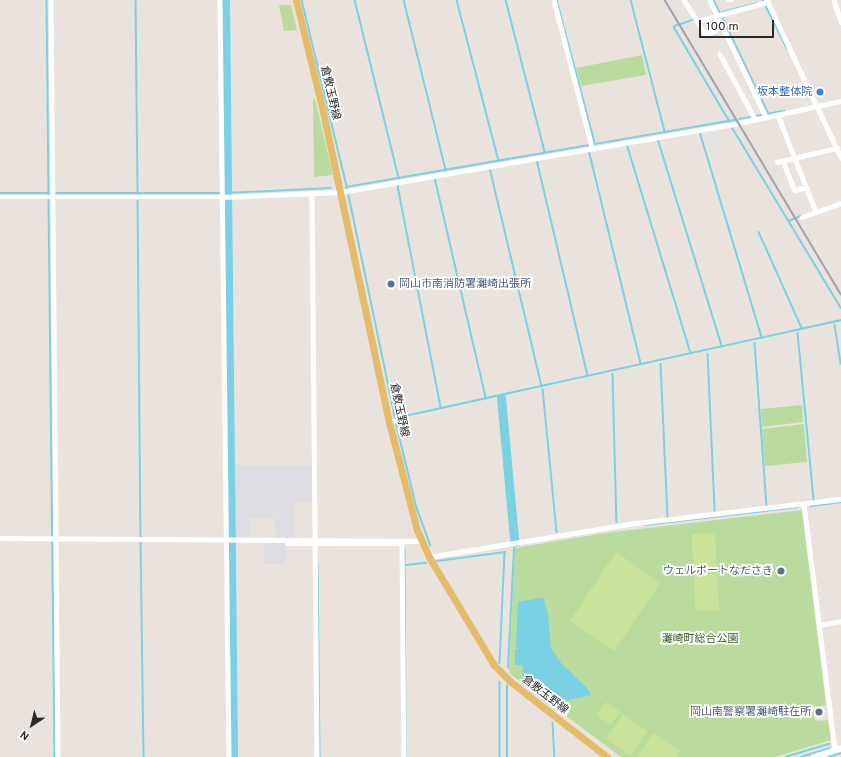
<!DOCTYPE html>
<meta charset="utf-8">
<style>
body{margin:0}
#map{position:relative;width:841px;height:757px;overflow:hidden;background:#eae3dd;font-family:Overpass,"Noto Sans JP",sans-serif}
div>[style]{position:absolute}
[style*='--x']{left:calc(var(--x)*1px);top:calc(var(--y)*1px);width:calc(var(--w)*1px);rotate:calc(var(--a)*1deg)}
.industrial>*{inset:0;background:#dedde3}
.green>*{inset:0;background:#b9dc9e}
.pitch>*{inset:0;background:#cbe29b}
.water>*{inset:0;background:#79d1e3}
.stream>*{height:1.5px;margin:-0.75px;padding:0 0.75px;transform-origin:0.75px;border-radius:0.75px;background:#79d1e3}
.river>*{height:9px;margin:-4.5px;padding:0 4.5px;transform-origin:4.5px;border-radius:4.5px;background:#79d1e3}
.street>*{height:4.5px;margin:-2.25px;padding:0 2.25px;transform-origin:2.25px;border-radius:2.25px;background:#fff}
.secondary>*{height:6px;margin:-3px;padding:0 3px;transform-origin:3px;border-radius:3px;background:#fff}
.primary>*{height:7px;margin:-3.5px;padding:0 3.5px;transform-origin:3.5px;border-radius:3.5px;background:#e3bb69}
.rail>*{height:1.5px;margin:-0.75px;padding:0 0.75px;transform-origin:0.75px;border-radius:0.75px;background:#a0a4b2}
.dots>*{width:11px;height:11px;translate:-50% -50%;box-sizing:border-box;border:2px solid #fff;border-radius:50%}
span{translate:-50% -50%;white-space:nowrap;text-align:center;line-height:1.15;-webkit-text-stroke:3.5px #fff;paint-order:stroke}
.shop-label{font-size:11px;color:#366cbe}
.right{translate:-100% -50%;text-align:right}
.street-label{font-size:11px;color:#2a2a2a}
.service-label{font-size:11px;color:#4e5e75}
.left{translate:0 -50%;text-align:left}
.park-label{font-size:11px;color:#346020}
.north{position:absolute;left:12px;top:705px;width:40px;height:40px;-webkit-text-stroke:3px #fff;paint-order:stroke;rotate:215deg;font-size:11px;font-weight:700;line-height:16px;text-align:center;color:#2a2a2a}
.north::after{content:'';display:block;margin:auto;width:14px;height:18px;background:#2a2a2a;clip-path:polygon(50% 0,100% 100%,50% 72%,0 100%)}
.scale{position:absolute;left:699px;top:20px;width:75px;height:18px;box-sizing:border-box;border:2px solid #2a2a2a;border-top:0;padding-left:5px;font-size:12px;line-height:14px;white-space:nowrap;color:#2a2a2a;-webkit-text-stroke:3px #fff;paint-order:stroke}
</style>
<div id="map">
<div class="industrial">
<div style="clip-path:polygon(233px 465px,313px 465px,313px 502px,294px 502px,294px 538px,276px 538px,275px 518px,250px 518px,250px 538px,234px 537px)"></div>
<div style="clip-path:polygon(264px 543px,285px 543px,286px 564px,264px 564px)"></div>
</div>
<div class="green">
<div style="clip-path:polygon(279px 5px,291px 5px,297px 30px,284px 31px)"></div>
<div style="clip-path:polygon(642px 55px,646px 75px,581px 86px,576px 68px)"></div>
<div style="clip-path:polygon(313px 99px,315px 99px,333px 175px,314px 177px)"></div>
<div style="clip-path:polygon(802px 405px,803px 422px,762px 427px,761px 409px)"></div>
<div style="clip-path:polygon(804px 424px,807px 462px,765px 466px,762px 429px)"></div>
<div style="clip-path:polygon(802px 510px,826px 705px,813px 707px,815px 721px,828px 720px,831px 740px,775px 757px,621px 757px,509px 673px,515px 548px,605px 533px)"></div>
</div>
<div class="pitch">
<div style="clip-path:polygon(715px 533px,717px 571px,693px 571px,692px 534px)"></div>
<div style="clip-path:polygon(616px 552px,660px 583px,614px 651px,570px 621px)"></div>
<div style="clip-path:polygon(717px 573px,719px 611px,695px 611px,694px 574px)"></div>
<div style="clip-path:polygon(606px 702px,620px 712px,610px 725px,596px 715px)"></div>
<div style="clip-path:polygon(623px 714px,647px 731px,631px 756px,606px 739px)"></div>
<div style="clip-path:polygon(653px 733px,680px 751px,676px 757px,637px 757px)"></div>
</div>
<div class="water">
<div style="clip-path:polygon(539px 598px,544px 599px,548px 615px,551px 648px,561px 663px,588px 689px,591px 695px,555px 703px,522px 677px,523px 665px,515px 665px,515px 649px,519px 649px,516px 647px,518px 602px)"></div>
</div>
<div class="stream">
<div style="--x:47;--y:0;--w:195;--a:89.4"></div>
<div style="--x:136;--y:0;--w:194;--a:89.4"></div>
<div style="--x:302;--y:0;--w:191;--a:76.4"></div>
<div style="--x:347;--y:186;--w:245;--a:78.2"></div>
<div style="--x:397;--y:426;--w:84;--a:76.3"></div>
<div style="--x:417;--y:508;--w:40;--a:69.8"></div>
<div style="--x:355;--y:0;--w:183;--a:76.1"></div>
<div style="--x:404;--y:0;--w:175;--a:76.1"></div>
<div style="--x:457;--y:0;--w:166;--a:75.4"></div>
<div style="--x:506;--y:0;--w:157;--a:75.6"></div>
<div style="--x:557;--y:0;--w:148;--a:75.1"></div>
<div style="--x:631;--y:0;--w:135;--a:75.5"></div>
<div style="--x:714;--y:0;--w:14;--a:65"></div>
<div style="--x:763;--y:0;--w:54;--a:63.4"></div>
<div style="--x:722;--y:12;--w:36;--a:-14"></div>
<div style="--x:722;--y:16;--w:109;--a:64.4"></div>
<div style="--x:681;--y:24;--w:15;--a:-20"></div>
<div style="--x:678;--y:25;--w:4;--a:153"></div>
<div style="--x:674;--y:27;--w:110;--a:59.5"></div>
<div style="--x:739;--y:119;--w:46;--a:-10.1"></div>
<div style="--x:732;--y:127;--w:211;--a:58.9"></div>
<div style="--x:700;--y:132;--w:215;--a:73.2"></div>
<div style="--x:658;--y:139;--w:217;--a:72.8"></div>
<div style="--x:627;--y:144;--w:219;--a:73"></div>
<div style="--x:589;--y:150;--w:220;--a:76.3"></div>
<div style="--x:537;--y:160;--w:221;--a:76.7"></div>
<div style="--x:490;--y:168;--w:224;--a:76.6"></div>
<div style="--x:435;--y:178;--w:226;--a:76.9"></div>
<div style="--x:398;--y:186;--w:226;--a:79"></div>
<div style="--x:346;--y:187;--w:395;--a:-9.8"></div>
<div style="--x:0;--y:193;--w:49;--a:0"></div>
<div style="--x:53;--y:193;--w:174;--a:0"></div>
<div style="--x:227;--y:193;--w:104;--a:-2.8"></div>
<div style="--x:49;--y:199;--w:558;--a:89.38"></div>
<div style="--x:138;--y:201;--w:336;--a:89.5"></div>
<div style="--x:789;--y:221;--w:12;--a:-24"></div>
<div style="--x:759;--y:232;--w:105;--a:65.9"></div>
<div style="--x:835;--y:325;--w:39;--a:81"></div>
<div style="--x:798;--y:333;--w:167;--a:84.5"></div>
<div style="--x:755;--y:343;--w:163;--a:85.8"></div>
<div style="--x:708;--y:354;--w:157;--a:87.4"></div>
<div style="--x:661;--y:364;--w:153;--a:87.4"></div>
<div style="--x:613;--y:374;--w:148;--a:88.5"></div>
<div style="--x:543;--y:389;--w:144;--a:84.4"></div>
<div style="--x:396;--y:418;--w:456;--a:-12.4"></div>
<div style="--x:810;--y:506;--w:31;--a:-7"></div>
<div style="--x:645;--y:525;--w:154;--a:-6.7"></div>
<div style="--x:141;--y:541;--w:216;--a:89.2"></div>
<div style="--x:516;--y:546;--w:2;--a:-27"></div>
<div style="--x:405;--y:548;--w:209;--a:89.7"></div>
<div style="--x:437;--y:561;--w:69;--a:-7.5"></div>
<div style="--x:505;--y:552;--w:111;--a:92.6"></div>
<div style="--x:318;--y:563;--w:194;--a:89.4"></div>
<div style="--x:406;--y:565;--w:20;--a:-6"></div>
<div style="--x:508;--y:668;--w:120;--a:-87.1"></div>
<div style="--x:500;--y:682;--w:75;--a:90"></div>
<div style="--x:553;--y:723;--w:34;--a:87"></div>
<div style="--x:507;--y:757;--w:71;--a:-90"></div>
<div style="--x:785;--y:757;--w:46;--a:-16.5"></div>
<div style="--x:801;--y:757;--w:30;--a:-17"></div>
<div style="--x:829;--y:757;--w:13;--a:-18"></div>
</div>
<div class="river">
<div style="--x:225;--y:0;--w:757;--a:89.39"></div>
<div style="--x:501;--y:398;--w:142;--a:84.7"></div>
</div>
<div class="street">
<div style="--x:51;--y:0;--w:757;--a:89.47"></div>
<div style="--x:220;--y:0;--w:757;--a:89.32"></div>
<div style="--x:554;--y:0;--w:152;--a:75.5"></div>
<div style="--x:684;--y:0;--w:41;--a:57.8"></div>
<div style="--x:706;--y:35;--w:20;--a:-27"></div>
<div style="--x:710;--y:0;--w:130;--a:64.4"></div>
<div style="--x:728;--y:0;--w:4;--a:0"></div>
<div style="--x:767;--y:0;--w:174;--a:64.8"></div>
<div style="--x:834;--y:0;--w:23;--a:72"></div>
<div style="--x:697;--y:21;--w:73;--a:-15"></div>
<div style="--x:720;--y:54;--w:74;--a:61.7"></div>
<div style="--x:778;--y:115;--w:104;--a:68.6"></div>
<div style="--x:783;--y:161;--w:31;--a:68"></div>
<div style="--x:795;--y:190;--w:12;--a:-14"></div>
<div style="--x:777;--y:162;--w:62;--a:-13.1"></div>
<div style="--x:312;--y:193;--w:564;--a:89.49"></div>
<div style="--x:0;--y:197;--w:222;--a:0"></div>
<div style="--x:222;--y:197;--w:119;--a:-2.4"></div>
<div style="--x:341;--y:192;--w:404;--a:-9.8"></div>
<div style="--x:739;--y:123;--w:104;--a:-12.2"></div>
<div style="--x:802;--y:217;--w:41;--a:-19.7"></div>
<div style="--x:389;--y:422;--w:9;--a:-13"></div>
<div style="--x:804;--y:504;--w:248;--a:82.8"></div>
<div style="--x:0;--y:538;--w:421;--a:0.4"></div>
<div style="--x:402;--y:542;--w:215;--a:89.5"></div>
<div style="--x:287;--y:544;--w:115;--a:0"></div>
<div style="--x:429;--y:557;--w:202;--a:-9.4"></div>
<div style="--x:628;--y:524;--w:214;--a:-6.7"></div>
<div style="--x:819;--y:625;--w:22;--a:-10"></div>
</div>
<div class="secondary">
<div style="--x:814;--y:757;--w:28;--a:-18"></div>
</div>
<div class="primary">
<div style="--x:296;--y:0;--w:115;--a:76.4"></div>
<div style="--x:323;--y:112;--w:317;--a:78"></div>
<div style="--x:389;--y:422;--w:112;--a:75.5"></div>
<div style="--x:417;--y:530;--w:30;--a:66"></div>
<div style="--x:429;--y:557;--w:126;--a:59"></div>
<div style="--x:494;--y:665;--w:24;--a:45"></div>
<div style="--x:511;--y:682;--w:122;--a:38"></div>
</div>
<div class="rail">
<div style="--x:665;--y:0;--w:343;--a:59.1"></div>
</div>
<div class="dots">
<div style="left:820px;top:92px;background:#3f7fe0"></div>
<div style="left:391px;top:284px;background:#5c6f8a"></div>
<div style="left:781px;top:571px;background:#5c6f8a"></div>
<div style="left:819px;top:712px;background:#5c6f8a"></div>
</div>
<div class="shop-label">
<span class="right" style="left:812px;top:92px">坂本整体院</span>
</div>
<div class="street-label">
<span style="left:330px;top:93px;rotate:77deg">倉敷玉野線</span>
<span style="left:399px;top:410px;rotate:78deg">倉敷玉野線</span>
<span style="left:545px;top:695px;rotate:38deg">倉敷玉野線</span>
</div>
<div class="service-label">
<span class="left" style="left:399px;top:284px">岡山市南消防署灘崎出張所</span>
<span class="right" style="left:773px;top:571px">ウェルポートなださき</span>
<span class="right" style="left:811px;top:712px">岡山南警察署灘崎駐在所</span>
</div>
<div class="park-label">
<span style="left:700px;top:639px">灘崎町総合公園</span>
</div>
<div class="north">N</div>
<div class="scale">100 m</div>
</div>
